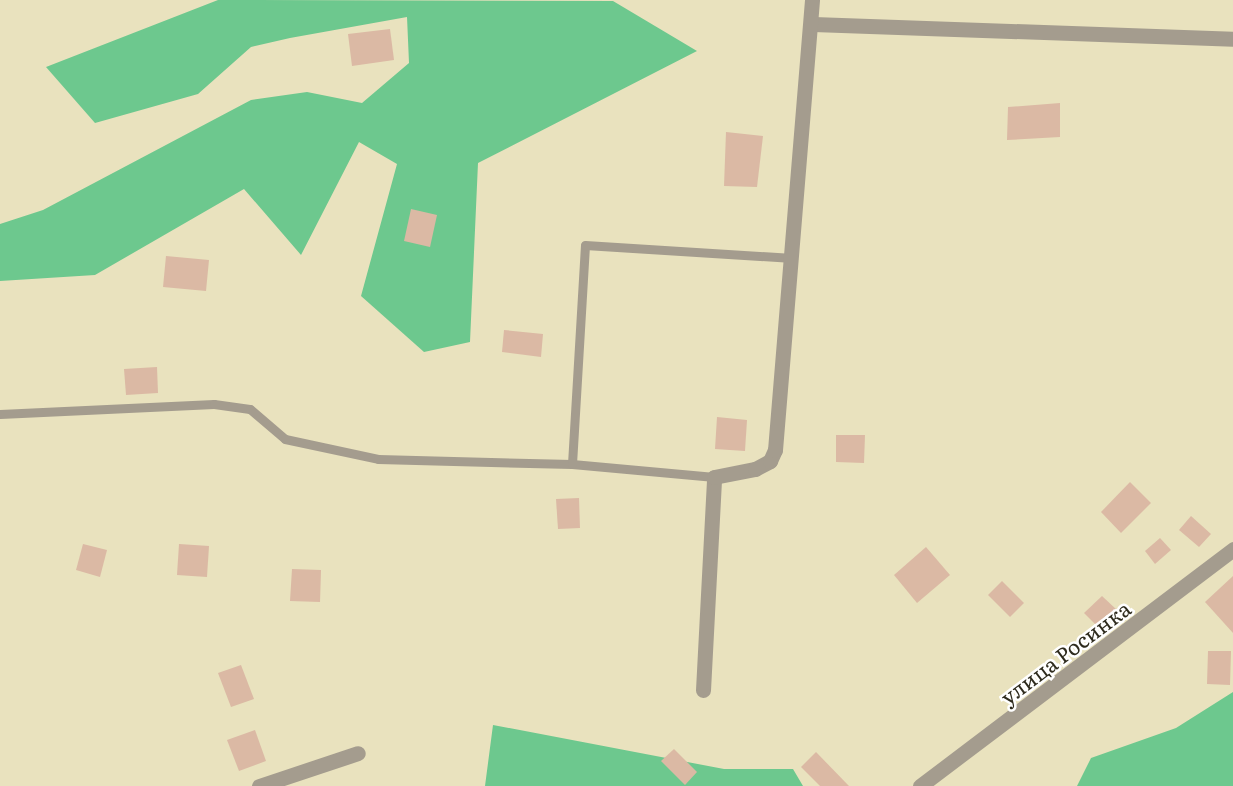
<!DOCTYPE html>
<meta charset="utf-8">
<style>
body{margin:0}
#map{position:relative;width:1233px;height:786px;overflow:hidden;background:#e9e2be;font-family:Literata,serif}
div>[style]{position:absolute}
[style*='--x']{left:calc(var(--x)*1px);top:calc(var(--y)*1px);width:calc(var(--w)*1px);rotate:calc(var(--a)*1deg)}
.forest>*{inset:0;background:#6dc88e}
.building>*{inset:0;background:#dbb9a4}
.lane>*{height:9px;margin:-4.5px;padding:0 4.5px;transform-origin:4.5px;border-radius:4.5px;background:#a49c8e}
.street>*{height:15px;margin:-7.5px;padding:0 7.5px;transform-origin:7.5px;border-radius:7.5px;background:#a49c8e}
span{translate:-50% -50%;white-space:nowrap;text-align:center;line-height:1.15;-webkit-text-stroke:5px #fff;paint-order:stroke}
.street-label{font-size:21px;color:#2e2b1d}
</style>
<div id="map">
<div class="forest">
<div style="clip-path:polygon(218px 0,613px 1px,697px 51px,478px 163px,470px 342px,424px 352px,361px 296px,397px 164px,359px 142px,301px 255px,244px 189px,95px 275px,0 281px,0 224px,43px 210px,251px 100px,307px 92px,362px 103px,409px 63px,407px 17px,290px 38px,251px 47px,198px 94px,95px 123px,46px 67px)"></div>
<div style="clip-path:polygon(1233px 692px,1233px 786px,1077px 786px,1091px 758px,1176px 728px)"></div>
<div style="clip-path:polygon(493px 725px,724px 769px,793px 769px,803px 786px,485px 786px)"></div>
</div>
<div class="building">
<div style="clip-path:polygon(390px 29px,394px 60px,352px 66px,348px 34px)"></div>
<div style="clip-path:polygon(1060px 103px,1060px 137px,1007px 140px,1008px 107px)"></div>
<div style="clip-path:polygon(726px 132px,763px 136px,757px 187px,724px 186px)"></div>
<div style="clip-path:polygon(411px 209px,437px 215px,430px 247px,404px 241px)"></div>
<div style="clip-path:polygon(166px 256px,209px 260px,206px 291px,163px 287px)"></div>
<div style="clip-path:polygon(504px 330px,543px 334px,541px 357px,502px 352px)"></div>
<div style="clip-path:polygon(157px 367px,158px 393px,126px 395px,124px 369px)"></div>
<div style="clip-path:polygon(717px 417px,747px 420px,745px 451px,715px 449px)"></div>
<div style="clip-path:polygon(836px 435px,865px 435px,864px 463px,836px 462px)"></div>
<div style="clip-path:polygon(1130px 482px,1151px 503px,1121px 533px,1101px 512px)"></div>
<div style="clip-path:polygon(579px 498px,580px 528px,558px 529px,556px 499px)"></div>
<div style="clip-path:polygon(1191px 516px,1211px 534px,1199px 547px,1179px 530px)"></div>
<div style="clip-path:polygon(1160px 538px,1171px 550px,1155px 564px,1145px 551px)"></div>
<div style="clip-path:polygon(83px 544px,107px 550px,100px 577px,76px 570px)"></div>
<div style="clip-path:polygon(179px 544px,209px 546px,207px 577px,177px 575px)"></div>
<div style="clip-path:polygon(926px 547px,950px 575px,917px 603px,894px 575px)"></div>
<div style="clip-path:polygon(292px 569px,321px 570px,320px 602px,290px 601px)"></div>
<div style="clip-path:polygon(1233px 576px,1233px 633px,1205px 602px)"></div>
<div style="clip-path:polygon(1002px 581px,1024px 603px,1010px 617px,988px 595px)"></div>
<div style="clip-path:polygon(1102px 596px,1117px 610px,1099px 628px,1084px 613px)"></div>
<div style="clip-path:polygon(1208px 651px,1231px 651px,1230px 685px,1207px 684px)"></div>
<div style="clip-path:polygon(241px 665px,254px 699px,231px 707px,218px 673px)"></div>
<div style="clip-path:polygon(255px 730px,266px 761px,239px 771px,227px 740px)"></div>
<div style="clip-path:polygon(674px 749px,697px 772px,685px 785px,661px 761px)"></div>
<div style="clip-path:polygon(816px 752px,849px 786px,820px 786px,801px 767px)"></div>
</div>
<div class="lane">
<div style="--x:0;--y:414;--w:214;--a:-2.7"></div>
<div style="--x:214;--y:404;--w:36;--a:8"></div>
<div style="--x:250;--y:409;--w:46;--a:40.6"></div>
<div style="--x:285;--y:439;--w:95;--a:12.1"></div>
<div style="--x:378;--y:459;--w:194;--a:1.5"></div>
<div style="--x:572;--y:464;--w:143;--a:5.2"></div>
<div style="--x:572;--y:464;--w:219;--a:-86.6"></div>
<div style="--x:585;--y:245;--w:208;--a:3.6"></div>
</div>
<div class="street">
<div style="--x:813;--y:24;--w:420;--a:2"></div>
<div style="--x:703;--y:690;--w:213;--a:-87"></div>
<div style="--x:714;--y:477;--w:42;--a:-11"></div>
<div style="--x:755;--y:469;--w:17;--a:-28"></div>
<div style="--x:770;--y:461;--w:12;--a:-66"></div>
<div style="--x:775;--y:450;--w:452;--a:-85.3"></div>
<div style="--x:259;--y:786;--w:104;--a:-18.4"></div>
<div style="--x:920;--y:786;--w:393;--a:-37.1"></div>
</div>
<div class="street-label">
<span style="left:1065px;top:652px;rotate:-37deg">улица Росинка</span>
</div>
</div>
